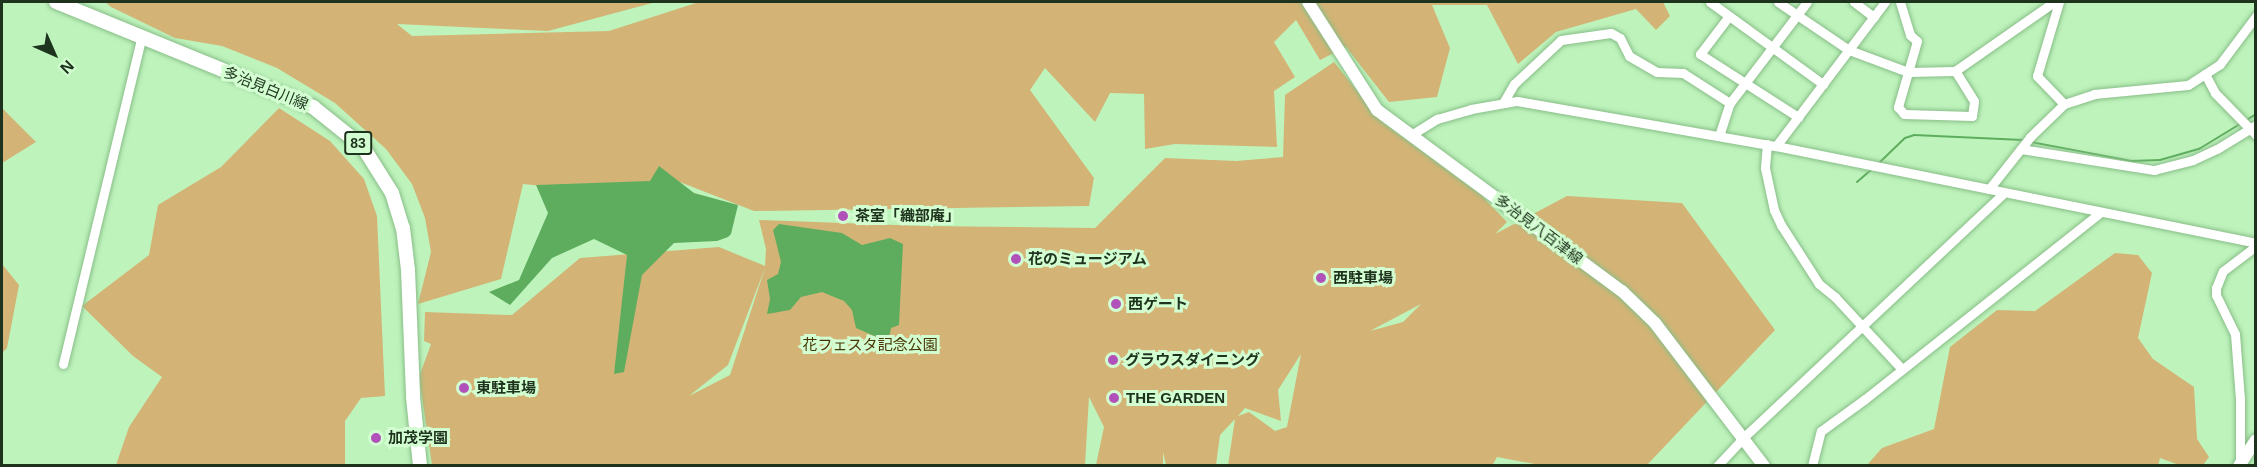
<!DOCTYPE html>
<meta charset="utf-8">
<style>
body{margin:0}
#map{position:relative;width:2257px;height:467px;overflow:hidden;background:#bef4bc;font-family:Arial,"Noto Sans JP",sans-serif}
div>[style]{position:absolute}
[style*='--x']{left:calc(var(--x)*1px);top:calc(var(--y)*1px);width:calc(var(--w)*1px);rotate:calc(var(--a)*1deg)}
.green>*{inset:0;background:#d3b476}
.water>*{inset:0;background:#5ead5e}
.stream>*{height:2px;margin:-1px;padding:0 1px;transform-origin:1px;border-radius:1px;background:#5ead5e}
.roads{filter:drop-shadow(0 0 2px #89bd88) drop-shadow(0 0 2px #89bd88)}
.street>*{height:9px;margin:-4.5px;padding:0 4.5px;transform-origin:4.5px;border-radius:4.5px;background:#fff}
.secondary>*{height:12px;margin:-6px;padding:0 6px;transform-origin:6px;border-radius:6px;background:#fff}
.primary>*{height:14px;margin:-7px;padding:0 7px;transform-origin:7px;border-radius:7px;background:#fff}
.dots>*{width:16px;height:16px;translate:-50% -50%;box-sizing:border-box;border:3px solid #d3fed1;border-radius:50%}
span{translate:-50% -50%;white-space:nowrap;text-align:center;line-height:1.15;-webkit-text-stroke:6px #d3fed1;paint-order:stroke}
.shield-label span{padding:2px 4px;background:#d3fed1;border:2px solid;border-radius:4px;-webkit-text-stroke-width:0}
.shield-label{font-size:14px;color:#1e331d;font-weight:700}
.street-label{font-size:15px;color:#1e331d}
.poi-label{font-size:15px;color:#1e331d;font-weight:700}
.left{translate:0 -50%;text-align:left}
.park-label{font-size:15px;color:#483404}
.frame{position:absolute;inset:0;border:3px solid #1e331d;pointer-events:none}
.north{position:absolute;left:24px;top:24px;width:60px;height:60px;-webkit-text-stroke:4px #d3fed1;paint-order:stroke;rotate:135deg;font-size:16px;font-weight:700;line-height:24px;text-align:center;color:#1e331d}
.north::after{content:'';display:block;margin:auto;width:21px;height:27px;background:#1e331d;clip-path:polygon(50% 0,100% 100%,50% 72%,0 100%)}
</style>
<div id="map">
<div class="green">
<div style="clip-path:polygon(105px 2px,656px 2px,548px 31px,397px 24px,412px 36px,609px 31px,699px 2px,1663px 2px,1670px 16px,1656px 30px,1636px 9px,1556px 32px,1518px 64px,1487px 5px,1432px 5px,1450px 48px,1437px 97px,1389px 102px,1346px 47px,1320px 60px,1296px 20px,1274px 42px,1295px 77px,1274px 91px,1277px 147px,1175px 144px,1145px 149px,1144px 94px,1110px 93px,1095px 122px,1045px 68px,1030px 90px,1094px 178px,1089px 206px,754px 211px,672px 179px,582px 190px,523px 184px,501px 279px,418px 304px,431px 252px,425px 218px,412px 184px,386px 149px,335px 103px,277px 68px,222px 46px,175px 38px,111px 7px)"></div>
<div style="clip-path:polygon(evenodd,1334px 62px,1382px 122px,1481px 195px,1507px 222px,1495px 234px,1567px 196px,1682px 203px,1775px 330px,1646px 466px,1540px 465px,1497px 457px,1492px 466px,1228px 465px,1235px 419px,1220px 435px,1216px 465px,1166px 465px,1163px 452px,1163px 465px,1096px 465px,1104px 427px,1089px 397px,1085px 465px,432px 465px,419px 377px,431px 344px,424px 341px,425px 312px,512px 315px,580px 258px,719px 247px,765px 266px,766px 249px,759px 220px,923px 226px,1095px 228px,1165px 158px,1236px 161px,1283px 157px,1285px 95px,1334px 62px,765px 268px,730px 375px,689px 396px,728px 365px,765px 268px,1334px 62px,1421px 304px,1403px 322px,1370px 331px,1421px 304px,1334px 62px,1301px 354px,1287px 427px,1275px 431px,1249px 412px,1238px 416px,1245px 408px,1281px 421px,1278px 390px,1301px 354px)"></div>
<div style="clip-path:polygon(2px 108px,36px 142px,2px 163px)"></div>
<div style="clip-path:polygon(279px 108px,330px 141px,364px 179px,377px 216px,385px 396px,361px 398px,345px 421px,345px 465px,116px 465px,129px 427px,162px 377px,133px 356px,82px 306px,149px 255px,158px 205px,221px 167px)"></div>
<div style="clip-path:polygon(2115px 253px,2138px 255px,2152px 273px,2138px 338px,2153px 359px,2194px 387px,2197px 439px,2209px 457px,2203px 465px,2179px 465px,2160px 458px,2158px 466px,1867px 465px,1882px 448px,1934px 429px,1950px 347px,1997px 310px,2035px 311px)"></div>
<div style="clip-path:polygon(2px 264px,19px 285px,7px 348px,2px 353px)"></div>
</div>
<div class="water">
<div style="clip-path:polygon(659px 166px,694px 193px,738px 205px,731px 234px,728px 237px,717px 241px,674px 243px,642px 275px,624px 372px,614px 374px,627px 255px,594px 239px,552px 258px,510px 305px,489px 292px,519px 280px,548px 213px,536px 185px,650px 181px)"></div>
<div style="clip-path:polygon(779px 224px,842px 233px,862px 245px,890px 238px,903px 244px,899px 325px,891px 328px,890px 334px,881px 339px,856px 328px,852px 310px,844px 301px,822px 292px,801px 297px,790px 310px,767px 314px,770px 299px,767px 280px,778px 274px,781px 262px,773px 230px)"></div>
</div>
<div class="stream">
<div style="--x:2245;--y:121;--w:13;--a:-32"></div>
<div style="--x:2031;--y:142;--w:103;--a:10.7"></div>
<div style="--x:2132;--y:161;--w:28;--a:-2"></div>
<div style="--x:2160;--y:160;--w:41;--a:-15.8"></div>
<div style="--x:2199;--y:149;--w:48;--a:-31.4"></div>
<div style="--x:1878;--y:164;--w:37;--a:-44"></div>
<div style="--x:1905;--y:138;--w:9;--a:-18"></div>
<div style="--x:1914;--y:135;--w:109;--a:2.6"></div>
<div style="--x:1857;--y:182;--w:21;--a:-41"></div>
</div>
<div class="roads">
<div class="street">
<div style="--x:1710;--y:2;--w:140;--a:36"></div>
<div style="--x:1778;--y:2;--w:86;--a:34.1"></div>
<div style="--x:1849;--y:50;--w:63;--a:20.4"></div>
<div style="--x:1908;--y:72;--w:47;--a:-1.2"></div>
<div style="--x:1955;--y:71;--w:121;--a:-34.9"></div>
<div style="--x:1854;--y:2;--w:25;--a:37"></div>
<div style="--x:1900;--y:2;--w:34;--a:73"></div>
<div style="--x:1910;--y:35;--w:9;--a:41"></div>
<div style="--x:1917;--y:41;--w:69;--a:106.1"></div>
<div style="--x:1898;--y:107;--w:9;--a:49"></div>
<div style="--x:1904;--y:114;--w:68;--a:1.7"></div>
<div style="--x:1972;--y:116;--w:15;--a:-82"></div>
<div style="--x:1974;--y:101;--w:36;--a:-122"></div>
<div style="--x:2059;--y:2;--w:77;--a:106.6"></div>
<div style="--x:2037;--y:76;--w:39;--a:46"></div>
<div style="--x:1729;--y:16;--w:48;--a:127.3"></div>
<div style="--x:1700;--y:54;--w:117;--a:32.7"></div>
<div style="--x:2205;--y:74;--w:21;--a:62"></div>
<div style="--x:2215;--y:93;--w:59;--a:45.7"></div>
<div style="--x:1503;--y:103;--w:22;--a:-60"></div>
<div style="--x:1514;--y:84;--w:64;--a:-43.1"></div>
<div style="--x:1561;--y:40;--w:50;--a:-8"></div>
<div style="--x:1611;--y:33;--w:10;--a:29"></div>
<div style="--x:1620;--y:38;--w:20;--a:63"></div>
<div style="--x:1629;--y:56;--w:32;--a:30"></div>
<div style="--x:1657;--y:72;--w:26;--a:2"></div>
<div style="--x:1683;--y:73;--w:56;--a:32.6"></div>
<div style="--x:1411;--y:135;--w:31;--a:-32"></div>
<div style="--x:1437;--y:119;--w:35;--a:-16"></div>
<div style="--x:1471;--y:109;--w:47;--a:-9.9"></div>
<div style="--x:1517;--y:101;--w:263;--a:9.9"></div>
<div style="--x:1776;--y:146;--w:490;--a:11.4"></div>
<div style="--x:1719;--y:136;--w:35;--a:-72"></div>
<div style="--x:1730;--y:103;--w:127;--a:-52.7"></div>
<div style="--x:1767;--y:144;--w:24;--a:95"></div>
<div style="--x:1765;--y:168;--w:43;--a:77.9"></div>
<div style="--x:1774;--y:210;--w:17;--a:65"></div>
<div style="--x:1781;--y:225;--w:70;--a:57.2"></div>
<div style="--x:1819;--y:284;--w:21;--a:39"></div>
<div style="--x:1835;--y:297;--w:98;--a:47.1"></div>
<div style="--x:1776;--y:146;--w:181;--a:-52.9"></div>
<div style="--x:2021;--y:149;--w:135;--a:9"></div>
<div style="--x:2154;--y:170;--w:40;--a:-14.4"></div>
<div style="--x:2193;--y:160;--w:26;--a:-25"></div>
<div style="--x:2217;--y:149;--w:46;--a:-31.6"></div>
<div style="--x:1989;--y:189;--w:66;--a:-51.7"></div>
<div style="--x:2030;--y:137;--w:47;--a:-44.1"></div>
<div style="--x:2064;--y:104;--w:32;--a:-18"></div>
<div style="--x:2094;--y:94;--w:94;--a:-5.5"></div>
<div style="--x:2188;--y:85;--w:38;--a:-33"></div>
<div style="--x:2220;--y:64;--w:60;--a:-53.1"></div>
<div style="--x:63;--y:364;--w:334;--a:-76.5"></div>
<div style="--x:2240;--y:463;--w:64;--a:-90"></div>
<div style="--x:2240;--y:399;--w:65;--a:-94.4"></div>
<div style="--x:2235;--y:334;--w:43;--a:-116"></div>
<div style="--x:2216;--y:295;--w:7;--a:-90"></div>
<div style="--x:2216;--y:288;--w:18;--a:-68"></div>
<div style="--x:2223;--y:271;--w:41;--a:-37.1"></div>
<div style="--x:1717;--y:466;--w:40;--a:-47"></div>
<div style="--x:1744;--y:437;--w:355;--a:-43.2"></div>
<div style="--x:1812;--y:466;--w:36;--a:-76"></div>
<div style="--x:1821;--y:431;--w:54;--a:-36"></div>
<div style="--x:1865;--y:399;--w:301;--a:-38.4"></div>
</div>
<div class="secondary">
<div style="--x:1308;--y:2;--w:128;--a:57.4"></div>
<div style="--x:1377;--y:110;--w:305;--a:36.5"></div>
<div style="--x:1622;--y:291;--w:46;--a:44.1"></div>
<div style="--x:1655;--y:323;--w:180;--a:52.7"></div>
<div style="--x:2239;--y:466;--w:31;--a:-57"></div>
</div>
<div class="primary">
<div style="--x:56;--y:2;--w:278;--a:22.2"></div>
<div style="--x:313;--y:107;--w:64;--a:38.7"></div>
<div style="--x:363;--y:147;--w:54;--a:57.8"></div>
<div style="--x:392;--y:193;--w:37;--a:73"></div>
<div style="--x:403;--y:228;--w:42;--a:83.2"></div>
<div style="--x:408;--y:270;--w:127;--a:87.7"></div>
<div style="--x:413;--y:397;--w:69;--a:84.2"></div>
</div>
</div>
<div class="dots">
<div style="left:843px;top:216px;background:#b152bb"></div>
<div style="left:1016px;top:259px;background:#b152bb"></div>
<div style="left:1321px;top:278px;background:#b152bb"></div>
<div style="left:1116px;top:304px;background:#b152bb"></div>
<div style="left:1113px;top:360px;background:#b152bb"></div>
<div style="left:464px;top:388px;background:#b152bb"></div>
<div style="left:1114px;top:398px;background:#b152bb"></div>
<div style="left:376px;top:438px;background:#b152bb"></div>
</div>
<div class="shield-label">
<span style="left:358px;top:143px">83</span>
</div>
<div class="street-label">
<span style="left:266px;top:88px;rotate:22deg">多治見白川線</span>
<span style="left:1539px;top:229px;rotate:37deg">多治見八百津線</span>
</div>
<div class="poi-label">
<span class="left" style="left:855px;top:216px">茶室「織部庵」</span>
<span class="left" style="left:1028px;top:259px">花のミュージアム</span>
<span class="left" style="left:1333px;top:278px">西駐車場</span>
<span class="left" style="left:1128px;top:304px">西ゲート</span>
<span class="left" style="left:1125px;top:360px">グラウスダイニング</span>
<span class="left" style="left:476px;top:388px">東駐車場</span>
<span class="left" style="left:1126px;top:398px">THE GARDEN</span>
<span class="left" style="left:388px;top:438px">加茂学園</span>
</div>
<div class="park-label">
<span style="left:870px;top:345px">花フェスタ記念公園</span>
</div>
<div class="frame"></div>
<div class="north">N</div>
</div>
